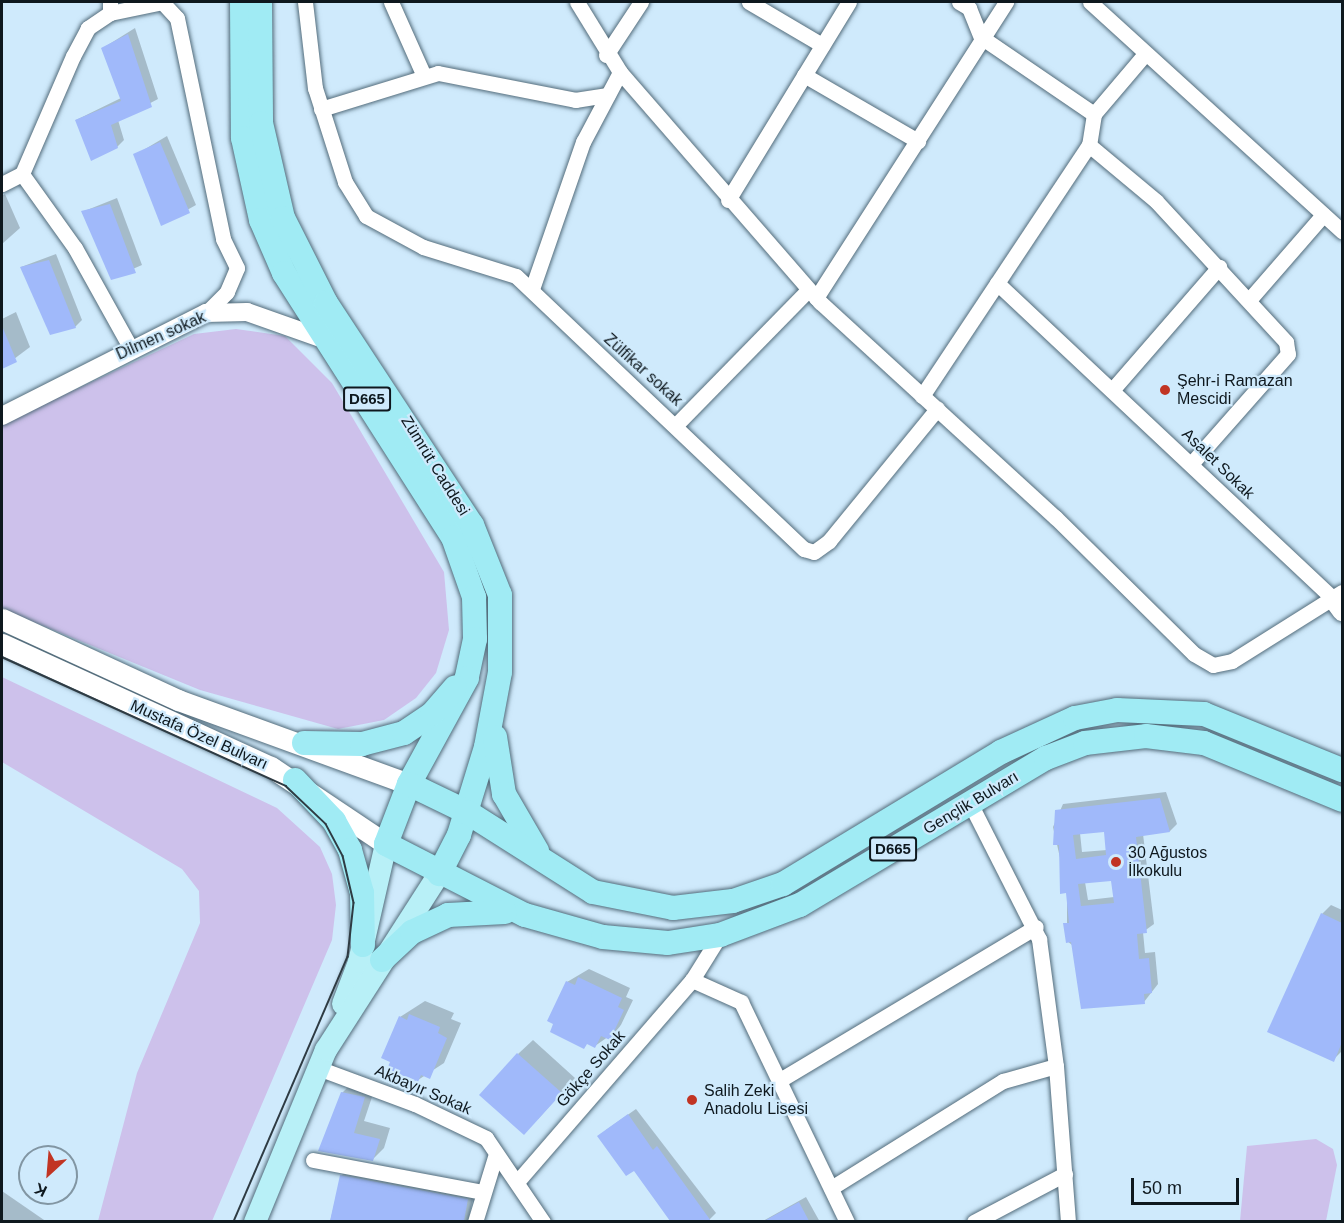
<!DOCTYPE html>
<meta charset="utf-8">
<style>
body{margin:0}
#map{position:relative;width:1344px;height:1223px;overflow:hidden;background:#cfeafc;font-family:Helvetica,sans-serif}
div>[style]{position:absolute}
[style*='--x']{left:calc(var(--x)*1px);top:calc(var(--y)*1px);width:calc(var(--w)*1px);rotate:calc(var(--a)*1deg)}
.green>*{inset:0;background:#cdc1eb}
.shadow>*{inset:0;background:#0003}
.building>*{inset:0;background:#a0b9fa}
.roads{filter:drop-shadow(0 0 2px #536c7b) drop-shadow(0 0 2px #536c7b)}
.minor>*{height:15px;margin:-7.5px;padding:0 7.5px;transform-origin:7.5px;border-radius:7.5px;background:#fff}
.tertiary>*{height:18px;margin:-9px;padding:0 9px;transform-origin:9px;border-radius:9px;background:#fff}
.secondary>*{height:21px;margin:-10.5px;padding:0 10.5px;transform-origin:10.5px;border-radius:10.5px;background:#fff}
.primary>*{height:22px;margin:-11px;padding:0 11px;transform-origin:11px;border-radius:11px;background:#b8f0f7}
.trunk>*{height:24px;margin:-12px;padding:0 12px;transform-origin:12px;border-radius:12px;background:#a0ebf4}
.tram>*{height:1.5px;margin:-0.75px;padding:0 0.75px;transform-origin:0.75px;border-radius:0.75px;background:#2e3b43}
.dots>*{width:16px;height:16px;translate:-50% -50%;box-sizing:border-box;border:3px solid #cfeafc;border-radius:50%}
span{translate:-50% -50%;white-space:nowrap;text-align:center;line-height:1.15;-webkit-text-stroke:4.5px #cfeafc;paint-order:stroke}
.shield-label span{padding:2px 4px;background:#cfeafc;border:2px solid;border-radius:4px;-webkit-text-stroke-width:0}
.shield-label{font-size:15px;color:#0e181e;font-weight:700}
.street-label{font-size:16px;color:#0e181e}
.poi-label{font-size:16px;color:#0e181e}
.left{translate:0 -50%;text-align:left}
.frame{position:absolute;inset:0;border:3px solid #0e181e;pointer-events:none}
.north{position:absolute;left:18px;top:1145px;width:60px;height:60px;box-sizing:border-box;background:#cfeafc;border:2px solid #8296a3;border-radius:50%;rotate:206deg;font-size:16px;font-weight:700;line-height:24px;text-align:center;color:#0e181e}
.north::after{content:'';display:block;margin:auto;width:21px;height:27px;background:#c13423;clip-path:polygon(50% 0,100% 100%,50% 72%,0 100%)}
.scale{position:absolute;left:1131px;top:1178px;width:108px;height:27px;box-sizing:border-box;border:3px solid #0e181e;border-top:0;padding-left:8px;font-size:18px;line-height:21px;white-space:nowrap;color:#0e181e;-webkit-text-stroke:4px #cfeafc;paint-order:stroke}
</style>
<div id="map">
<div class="green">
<div style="clip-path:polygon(236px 329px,285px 336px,332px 383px,444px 572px,449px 630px,436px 673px,416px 698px,384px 720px,338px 729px,200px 690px,2px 609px,2px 424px,194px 334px)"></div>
<div style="clip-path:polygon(2px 677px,277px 808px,320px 847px,332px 874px,336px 905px,332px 940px,212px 1221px,98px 1221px,137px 1073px,200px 923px,199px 891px,182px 869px,2px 762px)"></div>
<div style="clip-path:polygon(1316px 1139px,1333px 1149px,1337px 1165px,1326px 1221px,1240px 1221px,1247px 1146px)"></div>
</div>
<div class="shadow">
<div style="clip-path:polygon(135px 28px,158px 99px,118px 120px,124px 140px,117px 147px,76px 120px,121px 98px,103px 48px)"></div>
<div style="clip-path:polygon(167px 136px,196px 205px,162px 224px,135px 155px)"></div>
<div style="clip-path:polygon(5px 194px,20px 228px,2px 244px,2px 196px)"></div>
<div style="clip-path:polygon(117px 198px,142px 265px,112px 278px,82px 212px)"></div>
<div style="clip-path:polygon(56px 254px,82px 320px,75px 327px,21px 267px)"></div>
<div style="clip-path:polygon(16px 312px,30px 347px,2px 368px,2px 319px)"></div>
<div style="clip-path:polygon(evenodd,1166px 792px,1177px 824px,1170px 831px,1143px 834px,1154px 924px,1143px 932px,1145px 953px,1155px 952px,1158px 984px,1144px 1002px,1067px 941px,1067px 892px,1061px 892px,1063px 871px,1053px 827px,1063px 804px,1166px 792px,1105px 830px,1107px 850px,1082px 852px,1080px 833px,1105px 830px,1166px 792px,1112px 879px,1114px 897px,1088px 900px,1085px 882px,1112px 879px)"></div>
<div style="clip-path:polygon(1331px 905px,1342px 910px,1342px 1051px,1333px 1060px,1322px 914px)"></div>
<div style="clip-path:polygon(589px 969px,630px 988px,626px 997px,633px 1000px,619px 1029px,595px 1046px,567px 982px)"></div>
<div style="clip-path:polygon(425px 1001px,454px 1013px,451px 1019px,461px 1023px,444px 1063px,418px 1080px,391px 1061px,400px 1017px)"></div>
<div style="clip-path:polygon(533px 1040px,575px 1078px,538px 1119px,518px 1054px)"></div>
<div style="clip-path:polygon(353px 1082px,376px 1085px,364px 1121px,390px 1128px,384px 1148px,372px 1160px,320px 1150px,342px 1093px)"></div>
<div style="clip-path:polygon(636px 1109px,716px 1213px,707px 1222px,672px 1222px,606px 1130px)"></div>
<div style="clip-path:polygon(348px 1169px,474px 1193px,468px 1222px,330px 1222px,341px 1176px)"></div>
<div style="clip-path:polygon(2px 1191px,47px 1222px,2px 1222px)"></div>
<div style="clip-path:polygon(806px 1197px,820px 1222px,761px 1222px)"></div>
</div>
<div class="building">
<div style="clip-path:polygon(128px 34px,152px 107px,111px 125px,118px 148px,91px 161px,75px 120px,121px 101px,101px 48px)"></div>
<div style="clip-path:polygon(160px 142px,190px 213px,161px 226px,133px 154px)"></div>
<div style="clip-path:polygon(110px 204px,136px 273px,111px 280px,81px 211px)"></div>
<div style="clip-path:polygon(49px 260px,76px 328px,50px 335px,20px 267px)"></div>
<div style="clip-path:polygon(2px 326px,17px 362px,2px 369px)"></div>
<div style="clip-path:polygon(evenodd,1160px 798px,1170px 832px,1136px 837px,1147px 933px,1137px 934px,1139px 959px,1149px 958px,1152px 993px,1144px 994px,1145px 1004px,1081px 1009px,1071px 942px,1066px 943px,1063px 923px,1069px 923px,1066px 893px,1060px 894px,1059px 845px,1053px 845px,1055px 810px,1160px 798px,1104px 832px,1106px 855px,1076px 859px,1073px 835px,1104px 832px,1160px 798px,1111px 881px,1114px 903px,1081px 906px,1078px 884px,1111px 881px)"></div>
<div style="clip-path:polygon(1321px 913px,1342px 923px,1342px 1042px,1334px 1062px,1267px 1032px)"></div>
<div style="clip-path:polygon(578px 977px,622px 998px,618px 1007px,624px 1010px,610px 1040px,601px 1036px,595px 1048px,587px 1044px,584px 1049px,550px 1032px,553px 1024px,547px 1021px,566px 981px,575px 985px)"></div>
<div style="clip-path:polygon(409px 1014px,440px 1027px,438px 1033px,447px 1038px,430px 1079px,421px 1075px,418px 1082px,387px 1069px,390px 1062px,381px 1058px,399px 1016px,407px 1020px)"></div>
<div style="clip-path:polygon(517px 1053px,562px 1093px,524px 1135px,479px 1095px)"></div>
<div style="clip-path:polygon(341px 1092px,365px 1097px,354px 1133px,380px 1139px,373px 1161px,318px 1151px)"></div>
<div style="clip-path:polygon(628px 1114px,653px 1150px,657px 1146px,711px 1221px,670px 1221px,634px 1171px,626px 1176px,597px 1136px)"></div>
<div style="clip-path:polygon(340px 1175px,468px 1199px,464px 1221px,330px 1221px)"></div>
<div style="clip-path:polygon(799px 1202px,809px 1221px,764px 1221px)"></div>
</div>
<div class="roads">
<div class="minor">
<div style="--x:110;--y:2;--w:11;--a:90"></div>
<div style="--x:110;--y:13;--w:53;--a:-11.9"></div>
<div style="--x:162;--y:2;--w:22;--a:47"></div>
<div style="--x:177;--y:18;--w:226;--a:78.2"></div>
<div style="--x:223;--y:239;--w:32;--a:64"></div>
<div style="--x:237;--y:268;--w:26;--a:113"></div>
<div style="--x:227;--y:292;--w:30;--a:135"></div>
<div style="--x:305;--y:2;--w:87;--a:83.4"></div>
<div style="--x:315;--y:88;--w:99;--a:72.3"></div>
<div style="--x:345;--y:182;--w:40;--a:58"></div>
<div style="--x:366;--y:216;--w:65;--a:28.5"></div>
<div style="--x:423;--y:247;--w:97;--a:17.3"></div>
<div style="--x:516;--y:276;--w:397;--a:43.5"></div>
<div style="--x:804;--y:549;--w:10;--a:17"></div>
<div style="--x:814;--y:552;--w:19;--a:-36"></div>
<div style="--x:829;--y:541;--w:171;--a:-50.7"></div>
<div style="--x:391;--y:2;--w:79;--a:66"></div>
<div style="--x:577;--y:2;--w:82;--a:58.4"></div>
<div style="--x:620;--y:72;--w:305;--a:49"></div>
<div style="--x:820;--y:302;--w:319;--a:42.5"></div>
<div style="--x:1055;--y:517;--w:195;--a:44.6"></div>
<div style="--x:1194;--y:654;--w:22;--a:30"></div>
<div style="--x:1213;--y:665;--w:19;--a:-12"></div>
<div style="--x:1232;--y:661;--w:130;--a:-32.1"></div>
<div style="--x:749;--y:2;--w:85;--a:30.5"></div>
<div style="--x:959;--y:2;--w:12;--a:31"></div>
<div style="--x:969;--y:8;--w:31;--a:68"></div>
<div style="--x:981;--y:37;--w:137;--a:34.3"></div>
<div style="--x:1094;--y:114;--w:31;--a:99"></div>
<div style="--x:1089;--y:145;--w:87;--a:39.9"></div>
<div style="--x:1156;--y:201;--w:192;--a:47.3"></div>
<div style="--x:1286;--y:342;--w:12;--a:81"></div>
<div style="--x:1288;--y:354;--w:147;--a:131.4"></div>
<div style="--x:1090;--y:2;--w:341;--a:42.3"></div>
<div style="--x:110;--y:13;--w:27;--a:146"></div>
<div style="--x:88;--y:28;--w:32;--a:118"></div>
<div style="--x:73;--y:56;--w:129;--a:113.4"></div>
<div style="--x:22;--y:174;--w:91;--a:54.4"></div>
<div style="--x:75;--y:248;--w:113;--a:60.9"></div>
<div style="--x:606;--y:55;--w:64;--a:-56.6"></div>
<div style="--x:804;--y:75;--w:132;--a:30.1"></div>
<div style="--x:321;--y:109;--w:122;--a:-17.1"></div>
<div style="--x:438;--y:73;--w:140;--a:11.1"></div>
<div style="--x:575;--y:100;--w:33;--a:-9"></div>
<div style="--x:1094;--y:114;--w:77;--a:-49.7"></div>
<div style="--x:2;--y:184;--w:22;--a:-27"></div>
<div style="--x:728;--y:200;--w:232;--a:-58.6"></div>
<div style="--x:997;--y:283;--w:462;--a:43.2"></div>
<div style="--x:532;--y:289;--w:156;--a:-70.9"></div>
<div style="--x:583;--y:142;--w:79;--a:-62.1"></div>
<div style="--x:816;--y:298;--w:352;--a:-57.3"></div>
<div style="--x:1249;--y:300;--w:113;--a:-49"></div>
<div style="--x:1113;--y:389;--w:162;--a:-49"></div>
<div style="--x:922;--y:396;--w:301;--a:-56.4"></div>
<div style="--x:676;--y:425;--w:189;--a:-45.6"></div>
<div style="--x:970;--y:803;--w:153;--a:63.1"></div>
<div style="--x:1039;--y:939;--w:128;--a:82.4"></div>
<div style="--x:1056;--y:1066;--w:156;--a:85.6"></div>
<div style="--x:692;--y:980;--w:54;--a:24.2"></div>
<div style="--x:741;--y:1002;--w:244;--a:64.3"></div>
<div style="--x:318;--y:1068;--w:103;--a:20.4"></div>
<div style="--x:415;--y:1104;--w:79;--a:25.6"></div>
<div style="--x:486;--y:1138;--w:102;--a:55.8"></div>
<div style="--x:780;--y:1080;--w:298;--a:-30.9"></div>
<div style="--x:313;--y:1160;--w:172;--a:10.7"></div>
<div style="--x:517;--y:1182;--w:267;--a:-49.1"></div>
<div style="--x:692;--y:980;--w:53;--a:-58.1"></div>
<div style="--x:831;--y:1188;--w:203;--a:-31.9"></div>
<div style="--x:1003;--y:1081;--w:55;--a:-15.8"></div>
<div style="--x:475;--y:1222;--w:68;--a:-72.9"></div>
<div style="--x:974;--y:1222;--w:103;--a:-27.8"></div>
</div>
<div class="tertiary">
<div style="--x:2;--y:416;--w:229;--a:-26.8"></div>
<div style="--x:206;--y:313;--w:41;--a:-1.4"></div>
<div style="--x:247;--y:312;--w:87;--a:19.5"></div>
</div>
<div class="secondary">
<div style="--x:1334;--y:599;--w:14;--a:54"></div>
<div style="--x:2;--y:619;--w:194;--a:24.7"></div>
<div style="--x:178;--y:700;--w:246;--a:20"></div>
<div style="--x:2;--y:644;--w:296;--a:24.6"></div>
<div style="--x:271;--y:767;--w:138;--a:33.8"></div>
</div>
<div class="primary">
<div style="--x:343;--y:1004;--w:45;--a:-69.1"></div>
<div style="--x:359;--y:962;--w:121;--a:-77.1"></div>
<div style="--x:255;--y:1222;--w:186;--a:-67.6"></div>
<div style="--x:326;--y:1050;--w:209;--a:-57.3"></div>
</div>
<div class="trunk">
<div style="--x:242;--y:2;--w:136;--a:89.6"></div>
<div style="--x:243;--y:138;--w:84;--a:77.6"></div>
<div style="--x:261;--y:220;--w:58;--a:66.5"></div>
<div style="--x:284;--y:273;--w:313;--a:57.4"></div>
<div style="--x:453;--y:537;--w:64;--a:70.7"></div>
<div style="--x:474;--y:597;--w:42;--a:88.6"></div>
<div style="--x:475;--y:639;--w:40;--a:102"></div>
<div style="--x:467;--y:678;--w:121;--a:118.7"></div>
<div style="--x:409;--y:784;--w:64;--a:111"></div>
<div style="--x:386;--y:844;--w:156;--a:27.1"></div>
<div style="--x:525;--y:915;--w:81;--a:15.8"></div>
<div style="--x:603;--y:937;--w:65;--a:5.3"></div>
<div style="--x:668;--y:943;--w:53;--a:-8.7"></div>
<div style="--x:720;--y:935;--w:85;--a:-20.6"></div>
<div style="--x:800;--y:905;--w:287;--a:-30.9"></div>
<div style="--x:1046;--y:758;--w:42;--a:-21"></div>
<div style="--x:1085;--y:743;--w:61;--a:-6.5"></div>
<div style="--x:1146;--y:736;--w:58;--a:6.9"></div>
<div style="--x:1204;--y:743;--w:149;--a:22.4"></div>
<div style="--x:260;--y:2;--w:121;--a:89.5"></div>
<div style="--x:261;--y:123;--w:98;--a:77"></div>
<div style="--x:283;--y:218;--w:95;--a:63.2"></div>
<div style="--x:326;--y:303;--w:266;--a:56.7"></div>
<div style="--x:472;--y:525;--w:75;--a:68.2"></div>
<div style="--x:500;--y:595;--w:77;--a:90"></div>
<div style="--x:500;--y:672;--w:76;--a:100.6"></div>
<div style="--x:486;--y:747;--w:92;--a:107.1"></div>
<div style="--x:459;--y:835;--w:44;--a:117.1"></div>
<div style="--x:495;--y:737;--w:58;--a:81"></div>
<div style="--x:504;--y:794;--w:66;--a:59.9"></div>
<div style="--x:304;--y:743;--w:58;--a:1"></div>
<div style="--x:362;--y:744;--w:43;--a:-14.7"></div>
<div style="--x:404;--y:733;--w:34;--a:-34"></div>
<div style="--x:432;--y:714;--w:35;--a:-49"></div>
<div style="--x:295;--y:780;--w:57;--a:46.4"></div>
<div style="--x:334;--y:821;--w:33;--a:61"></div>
<div style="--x:350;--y:850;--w:45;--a:74.4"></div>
<div style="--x:362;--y:893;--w:52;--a:88.9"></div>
<div style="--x:409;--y:784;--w:64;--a:25.8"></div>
<div style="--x:467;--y:812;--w:149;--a:32.4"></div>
<div style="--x:593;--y:892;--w:82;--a:11.3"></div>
<div style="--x:673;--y:908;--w:60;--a:-6.7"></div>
<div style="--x:733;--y:901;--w:53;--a:-18.8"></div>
<div style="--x:783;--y:884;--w:255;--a:-31.2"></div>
<div style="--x:1001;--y:752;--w:81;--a:-24.7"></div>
<div style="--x:1075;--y:718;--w:43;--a:-10.8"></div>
<div style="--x:1117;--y:710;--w:87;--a:2.6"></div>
<div style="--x:1204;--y:714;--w:149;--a:22.1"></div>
<div style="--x:382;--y:960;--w:41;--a:-43"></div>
<div style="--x:412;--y:932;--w:40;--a:-25"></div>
<div style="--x:448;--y:915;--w:57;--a:-3"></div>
</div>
</div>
<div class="tram">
<div style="--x:2;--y:657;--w:312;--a:24.4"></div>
<div style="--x:286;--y:786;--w:55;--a:43.5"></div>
<div style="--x:326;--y:824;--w:36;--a:62"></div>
<div style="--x:343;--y:856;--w:48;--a:76.8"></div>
<div style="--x:354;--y:903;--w:54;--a:96.3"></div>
<div style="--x:348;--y:957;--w:288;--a:113.3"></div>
</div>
<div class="dots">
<div style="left:1165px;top:390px;background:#c13423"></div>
<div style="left:1116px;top:862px;background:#c13423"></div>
<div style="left:692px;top:1100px;background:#c13423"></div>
</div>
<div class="shield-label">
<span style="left:367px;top:399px">D665</span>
<span style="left:893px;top:849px">D665</span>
</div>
<div class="street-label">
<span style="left:161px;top:336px;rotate:-24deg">Dilmen sokak</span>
<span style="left:643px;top:370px;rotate:42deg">Zülfikar sokak</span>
<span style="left:1218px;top:464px;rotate:44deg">Asalet Sokak</span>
<span style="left:435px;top:466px;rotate:58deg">Zümrüt Caddesi</span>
<span style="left:199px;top:735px;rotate:24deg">Mustafa Özel Bulvarı</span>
<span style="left:971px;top:803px;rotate:-31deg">Gençlik Bulvarı</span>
<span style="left:591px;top:1069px;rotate:-49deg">Gökçe Sokak</span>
<span style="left:423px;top:1090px;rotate:23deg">Akbayır Sokak</span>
</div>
<div class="poi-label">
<span class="left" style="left:1177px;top:390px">Şehr-i Ramazan<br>Mescidi</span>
<span class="left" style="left:1128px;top:862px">30 Ağustos<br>İlkokulu</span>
<span class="left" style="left:704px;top:1100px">Salih Zeki<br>Anadolu Lisesi</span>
</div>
<div class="frame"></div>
<div class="north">K</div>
<div class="scale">50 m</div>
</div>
